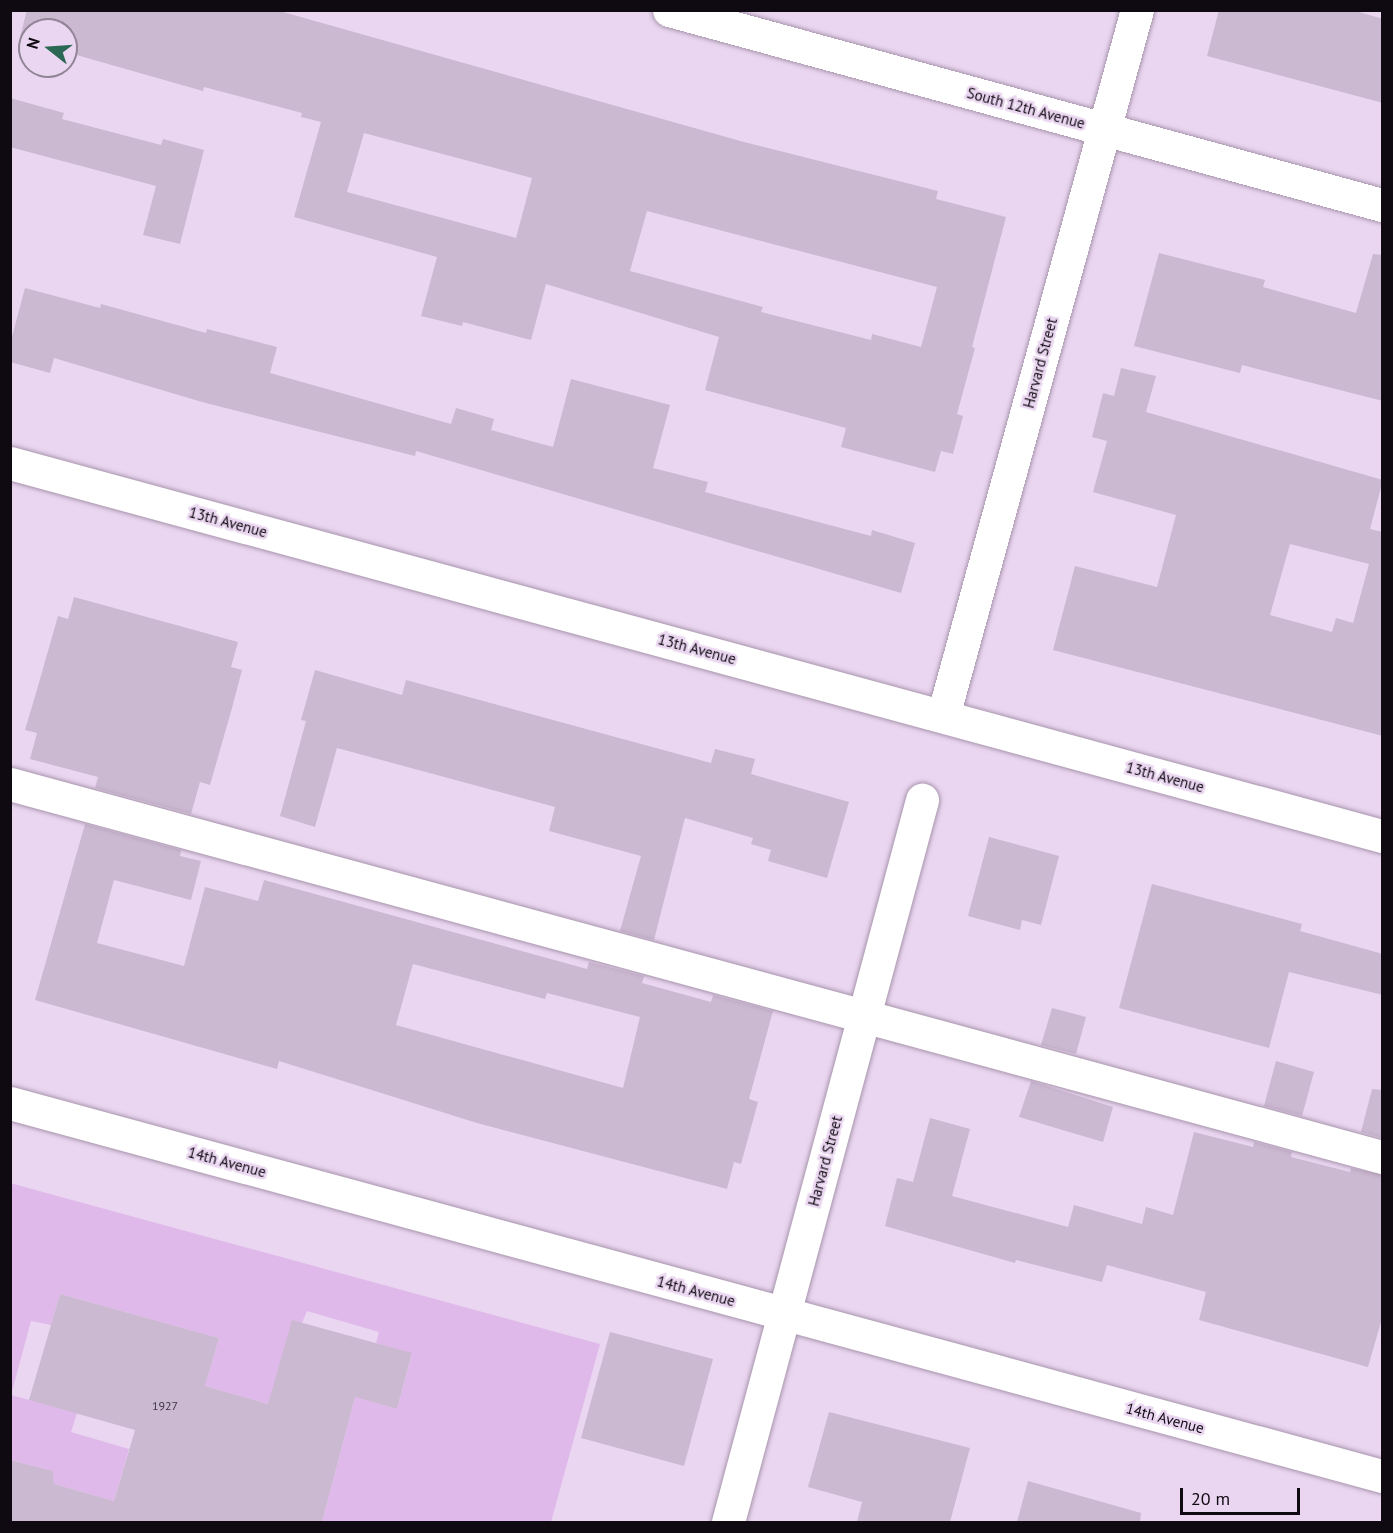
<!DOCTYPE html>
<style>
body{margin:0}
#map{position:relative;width:1393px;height:1533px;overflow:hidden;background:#ead6f0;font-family:"PT Sans",sans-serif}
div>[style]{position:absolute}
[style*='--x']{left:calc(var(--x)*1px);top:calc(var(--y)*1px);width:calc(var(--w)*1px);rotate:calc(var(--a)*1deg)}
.green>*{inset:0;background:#e0b9eb}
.building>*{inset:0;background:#cbb8d1}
.roads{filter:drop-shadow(0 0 2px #a895ad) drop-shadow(0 0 2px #a895ad)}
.minor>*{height:33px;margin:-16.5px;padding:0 16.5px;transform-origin:16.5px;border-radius:16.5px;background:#fff}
span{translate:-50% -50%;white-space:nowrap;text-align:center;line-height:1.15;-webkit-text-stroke:5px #ead6f0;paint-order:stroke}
.number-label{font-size:12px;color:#3e3541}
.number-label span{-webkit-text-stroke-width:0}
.street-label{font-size:15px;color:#0f0911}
.frame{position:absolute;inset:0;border:12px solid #0f0911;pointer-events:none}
.north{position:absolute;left:18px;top:18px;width:60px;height:60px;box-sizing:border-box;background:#ead6f0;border:2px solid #928497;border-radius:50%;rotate:287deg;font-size:16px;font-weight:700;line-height:24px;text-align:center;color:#0f0911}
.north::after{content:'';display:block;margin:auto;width:21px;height:27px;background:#2b6854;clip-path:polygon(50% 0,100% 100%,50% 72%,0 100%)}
.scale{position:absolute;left:1180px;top:1488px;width:120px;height:27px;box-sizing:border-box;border:3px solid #0f0911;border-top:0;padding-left:8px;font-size:18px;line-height:21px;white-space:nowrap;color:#0f0911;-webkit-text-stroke:4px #ead6f0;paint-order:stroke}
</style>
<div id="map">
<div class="green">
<div style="clip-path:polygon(10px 1183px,600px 1344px,551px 1522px,322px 1522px,355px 1397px,397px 1409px,412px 1354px,376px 1343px,379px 1332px,307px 1311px,268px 1404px,205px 1386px,219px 1338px,60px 1294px,51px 1325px,31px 1321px,11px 1395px,77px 1413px,71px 1432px,129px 1449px,114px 1501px,54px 1484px,52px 1471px,11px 1460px)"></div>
</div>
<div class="building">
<div style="clip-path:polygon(evenodd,27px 10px,276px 10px,744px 142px,938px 191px,936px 199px,1006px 217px,972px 347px,975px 348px,957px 414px,963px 416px,953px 454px,941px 451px,935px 472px,841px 447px,846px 428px,705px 390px,719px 337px,546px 284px,531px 340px,463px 322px,462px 326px,421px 316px,437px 257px,294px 217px,321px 122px,301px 117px,302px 113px,204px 87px,203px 91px,66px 52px,66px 30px,30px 30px,30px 39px,20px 37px,27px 10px,364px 133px,532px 178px,516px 238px,347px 192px,364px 133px,27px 10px,647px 211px,937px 287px,921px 347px,872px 334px,871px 340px,761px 312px,763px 307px,630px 271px,647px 211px)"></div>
<div style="clip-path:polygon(1219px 10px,1352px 10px,1383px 19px,1383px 103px,1207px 56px)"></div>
<div style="clip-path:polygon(10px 98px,64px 113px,62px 119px,161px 145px,163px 139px,204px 150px,180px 244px,143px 235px,156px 186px,10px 147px)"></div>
<div style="clip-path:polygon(1159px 253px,1265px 280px,1263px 287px,1356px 313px,1373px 254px,1383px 255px,1383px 401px,1242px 365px,1240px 373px,1134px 346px)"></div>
<div style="clip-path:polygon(25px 288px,100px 308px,101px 304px,206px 333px,207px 329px,277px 347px,270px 373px,451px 424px,456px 408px,494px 419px,491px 430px,553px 447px,571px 379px,670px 405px,653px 468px,708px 482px,705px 492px,871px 536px,872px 530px,915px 543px,901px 593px,416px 451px,415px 456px,202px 402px,54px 358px,50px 373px,10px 362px,10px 344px)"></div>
<div style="clip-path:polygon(evenodd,1121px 368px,1156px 376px,1146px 412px,1383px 480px,1370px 529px,1383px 532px,1383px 736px,1053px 650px,1075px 566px,1157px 587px,1176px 515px,1093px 492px,1107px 441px,1092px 437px,1103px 393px,1114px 396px,1121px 368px,1290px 544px,1369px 564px,1353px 623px,1336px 618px,1332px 632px,1270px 615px,1290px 544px)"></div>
<div style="clip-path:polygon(74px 597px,238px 642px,231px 667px,242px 670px,232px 708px,210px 785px,200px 782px,191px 814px,95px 788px,98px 777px,30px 759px,37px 733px,25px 730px,36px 693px,58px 616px,68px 619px)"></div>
<div style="clip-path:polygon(315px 670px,402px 695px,406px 680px,711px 763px,715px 749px,755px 759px,751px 774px,849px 802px,827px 878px,768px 861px,771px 850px,751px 844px,753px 838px,685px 818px,654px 940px,620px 931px,641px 856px,549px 831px,555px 807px,337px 748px,315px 827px,280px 816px,306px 721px,301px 720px)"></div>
<div style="clip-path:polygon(evenodd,85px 824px,181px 850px,180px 856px,201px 861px,191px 900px,114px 880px,97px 943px,184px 966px,205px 887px,258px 901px,264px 880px,587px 969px,589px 962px,644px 976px,642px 983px,711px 1002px,713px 995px,773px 1011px,749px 1099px,758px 1102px,741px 1164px,734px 1162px,727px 1189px,477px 1123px,279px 1061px,277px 1069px,35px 1000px,85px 824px,413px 964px,545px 999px,547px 993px,640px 1017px,623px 1088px,396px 1025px,413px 964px)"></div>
<div style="clip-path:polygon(989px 837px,1059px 856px,1041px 925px,1022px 920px,1020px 930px,968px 916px)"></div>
<div style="clip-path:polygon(1152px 884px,1302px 924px,1300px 931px,1383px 954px,1383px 995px,1289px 972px,1269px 1048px,1119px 1008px)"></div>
<div style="clip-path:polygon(1052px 1008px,1086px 1017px,1076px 1054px,1041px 1045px)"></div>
<div style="clip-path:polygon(1276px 1061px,1314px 1072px,1302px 1116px,1264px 1106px)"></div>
<div style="clip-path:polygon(1031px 1081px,1113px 1107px,1103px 1142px,1019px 1117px)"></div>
<div style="clip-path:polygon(1372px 1089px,1383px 1090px,1383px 1138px,1361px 1132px)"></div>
<div style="clip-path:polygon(930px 1118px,970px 1129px,952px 1196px,1068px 1227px,1074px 1205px,1142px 1224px,1146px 1207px,1173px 1215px,1194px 1132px,1253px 1147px,1254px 1142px,1292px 1152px,1291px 1157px,1350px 1172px,1351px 1168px,1383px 1175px,1383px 1315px,1368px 1367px,1199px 1320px,1206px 1292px,1107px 1265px,1102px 1282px,1016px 1260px,1015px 1263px,885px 1226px,897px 1178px,913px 1182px)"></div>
<div style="clip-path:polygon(60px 1294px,219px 1338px,205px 1386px,268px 1404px,292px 1320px,412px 1353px,397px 1409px,355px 1397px,322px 1522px,10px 1522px,10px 1460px,53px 1471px,54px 1484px,114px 1501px,135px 1430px,29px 1400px)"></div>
<div style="clip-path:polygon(610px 1332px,713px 1359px,684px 1466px,581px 1438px)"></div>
<div style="clip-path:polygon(829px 1412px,970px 1448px,950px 1522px,857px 1522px,862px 1502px,808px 1487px)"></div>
<div style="clip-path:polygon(1028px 1481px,1141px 1513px,1140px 1522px,1017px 1522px)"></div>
</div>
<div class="roads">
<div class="minor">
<div style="--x:669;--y:10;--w:739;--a:15.3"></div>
<div style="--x:10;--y:463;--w:1422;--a:15.21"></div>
<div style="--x:943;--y:716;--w:732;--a:-74.64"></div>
<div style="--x:10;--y:784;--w:1422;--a:15.21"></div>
<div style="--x:10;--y:1103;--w:1422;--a:15.21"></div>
<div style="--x:728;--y:1522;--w:748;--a:-74.96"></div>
</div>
</div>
<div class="number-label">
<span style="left:165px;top:1406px">1927</span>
</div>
<div class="street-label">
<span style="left:1026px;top:108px;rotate:15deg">South 12th Avenue</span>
<span style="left:1040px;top:363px;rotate:-75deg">Harvard Street</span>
<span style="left:228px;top:522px;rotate:15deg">13th Avenue</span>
<span style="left:697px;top:649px;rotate:15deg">13th Avenue</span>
<span style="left:1165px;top:777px;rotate:15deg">13th Avenue</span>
<span style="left:825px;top:1161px;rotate:-75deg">Harvard Street</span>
<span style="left:227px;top:1162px;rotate:15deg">14th Avenue</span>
<span style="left:696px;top:1291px;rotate:15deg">14th Avenue</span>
<span style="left:1165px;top:1418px;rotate:15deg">14th Avenue</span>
</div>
<div class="frame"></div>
<div class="north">N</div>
<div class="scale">20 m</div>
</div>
